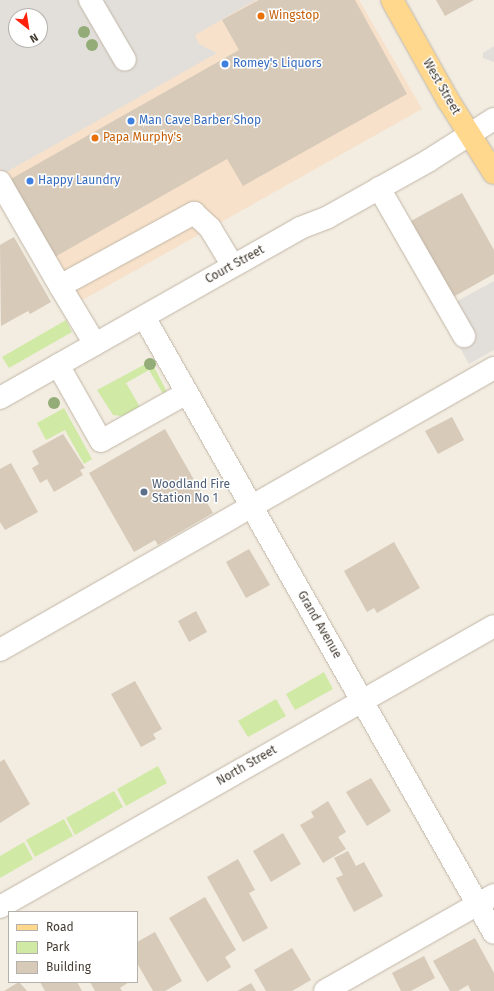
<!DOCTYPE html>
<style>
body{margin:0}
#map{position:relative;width:494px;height:991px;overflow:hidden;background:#f2ece1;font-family:"Fira Sans",sans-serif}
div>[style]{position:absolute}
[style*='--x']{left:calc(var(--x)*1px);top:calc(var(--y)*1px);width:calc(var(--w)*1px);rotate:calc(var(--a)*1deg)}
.commercial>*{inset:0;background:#f7e1ca}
.green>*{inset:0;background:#d0eaa6}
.parking>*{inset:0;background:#e2dfdb}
.building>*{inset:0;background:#d7cab9}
.roads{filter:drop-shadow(0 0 1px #c1b6a6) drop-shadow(0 0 1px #c1b6a6)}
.minor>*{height:22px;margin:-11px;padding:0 11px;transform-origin:11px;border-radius:11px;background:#fff}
.major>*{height:22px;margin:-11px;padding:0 11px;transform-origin:11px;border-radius:11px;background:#ffd88d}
.trees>*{width:12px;height:12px;margin:-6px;border-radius:50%;background:#94ad78}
.dots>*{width:11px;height:11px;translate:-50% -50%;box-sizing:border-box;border:2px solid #fff;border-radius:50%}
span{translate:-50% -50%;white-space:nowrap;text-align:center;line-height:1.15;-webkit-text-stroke:3px #fff;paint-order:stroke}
.food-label{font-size:12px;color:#c56008}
.left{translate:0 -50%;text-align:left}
.shop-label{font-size:12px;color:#366cbe}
.street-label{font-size:12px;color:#443c32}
.service-label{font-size:12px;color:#4e5e75}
.legend{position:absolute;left:8px;top:911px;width:130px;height:72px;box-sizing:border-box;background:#fff;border:1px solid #b4b1ad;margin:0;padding:5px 7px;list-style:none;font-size:12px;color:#443c32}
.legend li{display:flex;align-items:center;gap:8px;height:20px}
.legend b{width:20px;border:1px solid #b4b1ad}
.north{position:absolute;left:8px;top:8px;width:40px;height:40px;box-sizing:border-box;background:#fff;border:1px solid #b4b1ad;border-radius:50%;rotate:150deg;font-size:11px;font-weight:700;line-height:16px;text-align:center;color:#443c32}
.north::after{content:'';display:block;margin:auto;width:14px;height:18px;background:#ff210b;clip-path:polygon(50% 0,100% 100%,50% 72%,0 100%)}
</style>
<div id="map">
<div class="commercial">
<div style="clip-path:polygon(evenodd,0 0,359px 0,422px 109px,63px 311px,0 202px,0 0,16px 16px,40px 16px,40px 40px,16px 40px,16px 16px)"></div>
</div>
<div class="green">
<div style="clip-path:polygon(66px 320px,72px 332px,9px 368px,2px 357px)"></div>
<div style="clip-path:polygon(151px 361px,167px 392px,163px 394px,149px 370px,126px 383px,140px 407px,122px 416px,113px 415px,97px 390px)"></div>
<div style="clip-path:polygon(64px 408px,92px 459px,84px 464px,65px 430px,46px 440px,37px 423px)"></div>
<div style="clip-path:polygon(324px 672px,333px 689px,295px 710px,286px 694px)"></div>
<div style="clip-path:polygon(276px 699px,286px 716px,248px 737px,238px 721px)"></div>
<div style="clip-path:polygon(158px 766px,167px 783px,126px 806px,117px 789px)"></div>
<div style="clip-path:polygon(114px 791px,123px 807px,75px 835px,66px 818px)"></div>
<div style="clip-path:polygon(64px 819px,73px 836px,35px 857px,26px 840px)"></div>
<div style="clip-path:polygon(24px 842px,33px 859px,0 878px,0 856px)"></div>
</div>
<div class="parking">
<div style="clip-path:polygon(evenodd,0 0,256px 0,195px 35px,199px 44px,217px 53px,3px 174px,0 168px,0 0,16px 16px,40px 16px,40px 40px,16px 40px,16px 16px)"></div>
<div style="clip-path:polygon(494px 46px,494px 62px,483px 58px,483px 53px)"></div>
<div style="clip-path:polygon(494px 281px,494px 350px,469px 364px,439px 311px)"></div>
</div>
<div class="building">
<div style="clip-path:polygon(259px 0,355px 0,407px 94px,243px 186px,227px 159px,53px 258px,9px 180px,239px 50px,222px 20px)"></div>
<div style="clip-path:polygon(436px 0,474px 0,445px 16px)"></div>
<div style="clip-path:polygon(462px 193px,494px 250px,494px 274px,453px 297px,411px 221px)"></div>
<div style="clip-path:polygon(14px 237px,51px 302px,30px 314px,28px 311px,1px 326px,0 245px)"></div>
<div style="clip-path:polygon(452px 417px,464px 440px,438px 454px,425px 431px)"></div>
<div style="clip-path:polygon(165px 429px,213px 513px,158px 545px,155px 540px,134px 552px,89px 473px)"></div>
<div style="clip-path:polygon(63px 434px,85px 468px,80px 470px,83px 475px,54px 492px,47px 479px,40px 483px,32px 468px,39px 464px,32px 451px)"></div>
<div style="clip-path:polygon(11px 463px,38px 512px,5px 530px,0 522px,0 469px)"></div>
<div style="clip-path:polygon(394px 542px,420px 588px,377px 613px,374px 608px,367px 612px,344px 571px)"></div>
<div style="clip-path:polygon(249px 549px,270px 585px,246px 598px,226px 562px)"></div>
<div style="clip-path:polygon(196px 611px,207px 632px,189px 642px,178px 621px)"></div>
<div style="clip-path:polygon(135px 681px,162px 729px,153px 734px,156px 739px,141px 747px,111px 694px)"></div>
<div style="clip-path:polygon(4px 759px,30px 804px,0 823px,0 762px)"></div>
<div style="clip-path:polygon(371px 778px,391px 811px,367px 826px,346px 792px)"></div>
<div style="clip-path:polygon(328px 801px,346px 832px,338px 837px,346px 849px,323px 863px,300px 825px,314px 817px,311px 812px)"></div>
<div style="clip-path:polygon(283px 833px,301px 864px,271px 882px,253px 851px)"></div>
<div style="clip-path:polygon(348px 851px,356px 866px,364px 862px,383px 896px,354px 912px,336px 878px,343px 875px,334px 858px)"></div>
<div style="clip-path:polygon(238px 859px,255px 890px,249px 893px,268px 928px,243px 942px,207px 877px)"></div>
<div style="clip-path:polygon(205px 897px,236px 950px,225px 957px,231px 967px,207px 982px,169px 918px)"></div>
<div style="clip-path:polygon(155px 932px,182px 981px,165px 991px,153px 991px,137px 963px,137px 942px)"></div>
<div style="clip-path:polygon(475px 938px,494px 973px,494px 991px,471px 991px,468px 985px,458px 991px,450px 991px,433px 961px)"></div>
<div style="clip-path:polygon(292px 948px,311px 980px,292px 991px,266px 991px,254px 970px)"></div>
<div style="clip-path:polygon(424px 956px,435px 978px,411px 991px,401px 991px,392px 973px)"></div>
<div style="clip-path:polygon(19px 982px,27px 991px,4px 991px)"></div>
<div style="clip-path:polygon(40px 982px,77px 982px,82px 991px,45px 991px)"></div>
<div style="clip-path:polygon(90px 982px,129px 982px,120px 988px,122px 991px,95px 991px)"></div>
<div style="clip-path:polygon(251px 983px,256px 991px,237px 991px)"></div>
</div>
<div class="roads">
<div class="minor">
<div style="--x:90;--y:0;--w:69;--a:59.7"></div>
<div style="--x:0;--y:182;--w:120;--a:60"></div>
<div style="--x:379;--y:188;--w:171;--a:60.1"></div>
<div style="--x:144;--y:317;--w:708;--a:60.4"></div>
<div style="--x:95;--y:344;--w:68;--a:-121.1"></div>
<div style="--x:60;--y:286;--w:153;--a:-28.6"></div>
<div style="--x:194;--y:213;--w:22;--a:43"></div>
<div style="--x:210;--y:228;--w:44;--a:58.8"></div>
<div style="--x:58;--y:365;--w:87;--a:60.5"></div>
<div style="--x:101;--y:441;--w:98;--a:-29.2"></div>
<div style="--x:0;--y:398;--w:345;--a:-29.5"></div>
<div style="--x:300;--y:228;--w:30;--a:-21"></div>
<div style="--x:328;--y:217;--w:115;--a:-29.2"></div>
<div style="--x:428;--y:161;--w:78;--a:-32.5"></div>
<div style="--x:0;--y:650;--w:569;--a:-29.72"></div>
<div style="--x:0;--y:907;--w:568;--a:-29.63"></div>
<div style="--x:325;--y:991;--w:194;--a:-29.6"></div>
</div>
<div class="major">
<div style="--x:392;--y:0;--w:115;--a:60.8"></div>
<div style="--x:448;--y:100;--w:86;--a:57.8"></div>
</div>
</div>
<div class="trees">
<div style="left:84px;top:32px"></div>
<div style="left:92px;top:45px"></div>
<div style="left:150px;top:364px"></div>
<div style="left:54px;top:403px"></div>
</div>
<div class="dots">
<div style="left:261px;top:16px;background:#e8710a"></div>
<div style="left:225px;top:64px;background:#3f7fe0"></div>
<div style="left:131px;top:121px;background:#3f7fe0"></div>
<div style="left:95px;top:138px;background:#e8710a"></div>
<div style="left:30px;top:181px;background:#3f7fe0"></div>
<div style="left:144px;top:492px;background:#5c6f8a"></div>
</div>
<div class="food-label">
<span class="left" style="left:269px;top:16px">Wingstop</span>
<span class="left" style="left:103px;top:138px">Papa Murphy's</span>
</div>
<div class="shop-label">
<span class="left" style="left:233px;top:64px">Romey's Liquors</span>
<span class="left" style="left:139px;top:121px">Man Cave Barber Shop</span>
<span class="left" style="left:38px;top:181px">Happy Laundry</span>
</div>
<div class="street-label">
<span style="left:441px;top:87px;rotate:60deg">West Street</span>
<span style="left:235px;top:265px;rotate:-29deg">Court Street</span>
<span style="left:319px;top:625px;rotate:60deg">Grand Avenue</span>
<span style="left:247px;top:766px;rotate:-30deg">North Street</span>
</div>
<div class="service-label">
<span class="left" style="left:152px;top:492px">Woodland Fire<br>Station No 1</span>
</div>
<ul class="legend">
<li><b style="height:5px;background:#ffd88d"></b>Road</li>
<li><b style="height:11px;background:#d0eaa6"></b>Park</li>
<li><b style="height:11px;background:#d7cab9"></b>Building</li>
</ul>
<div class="north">N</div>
</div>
